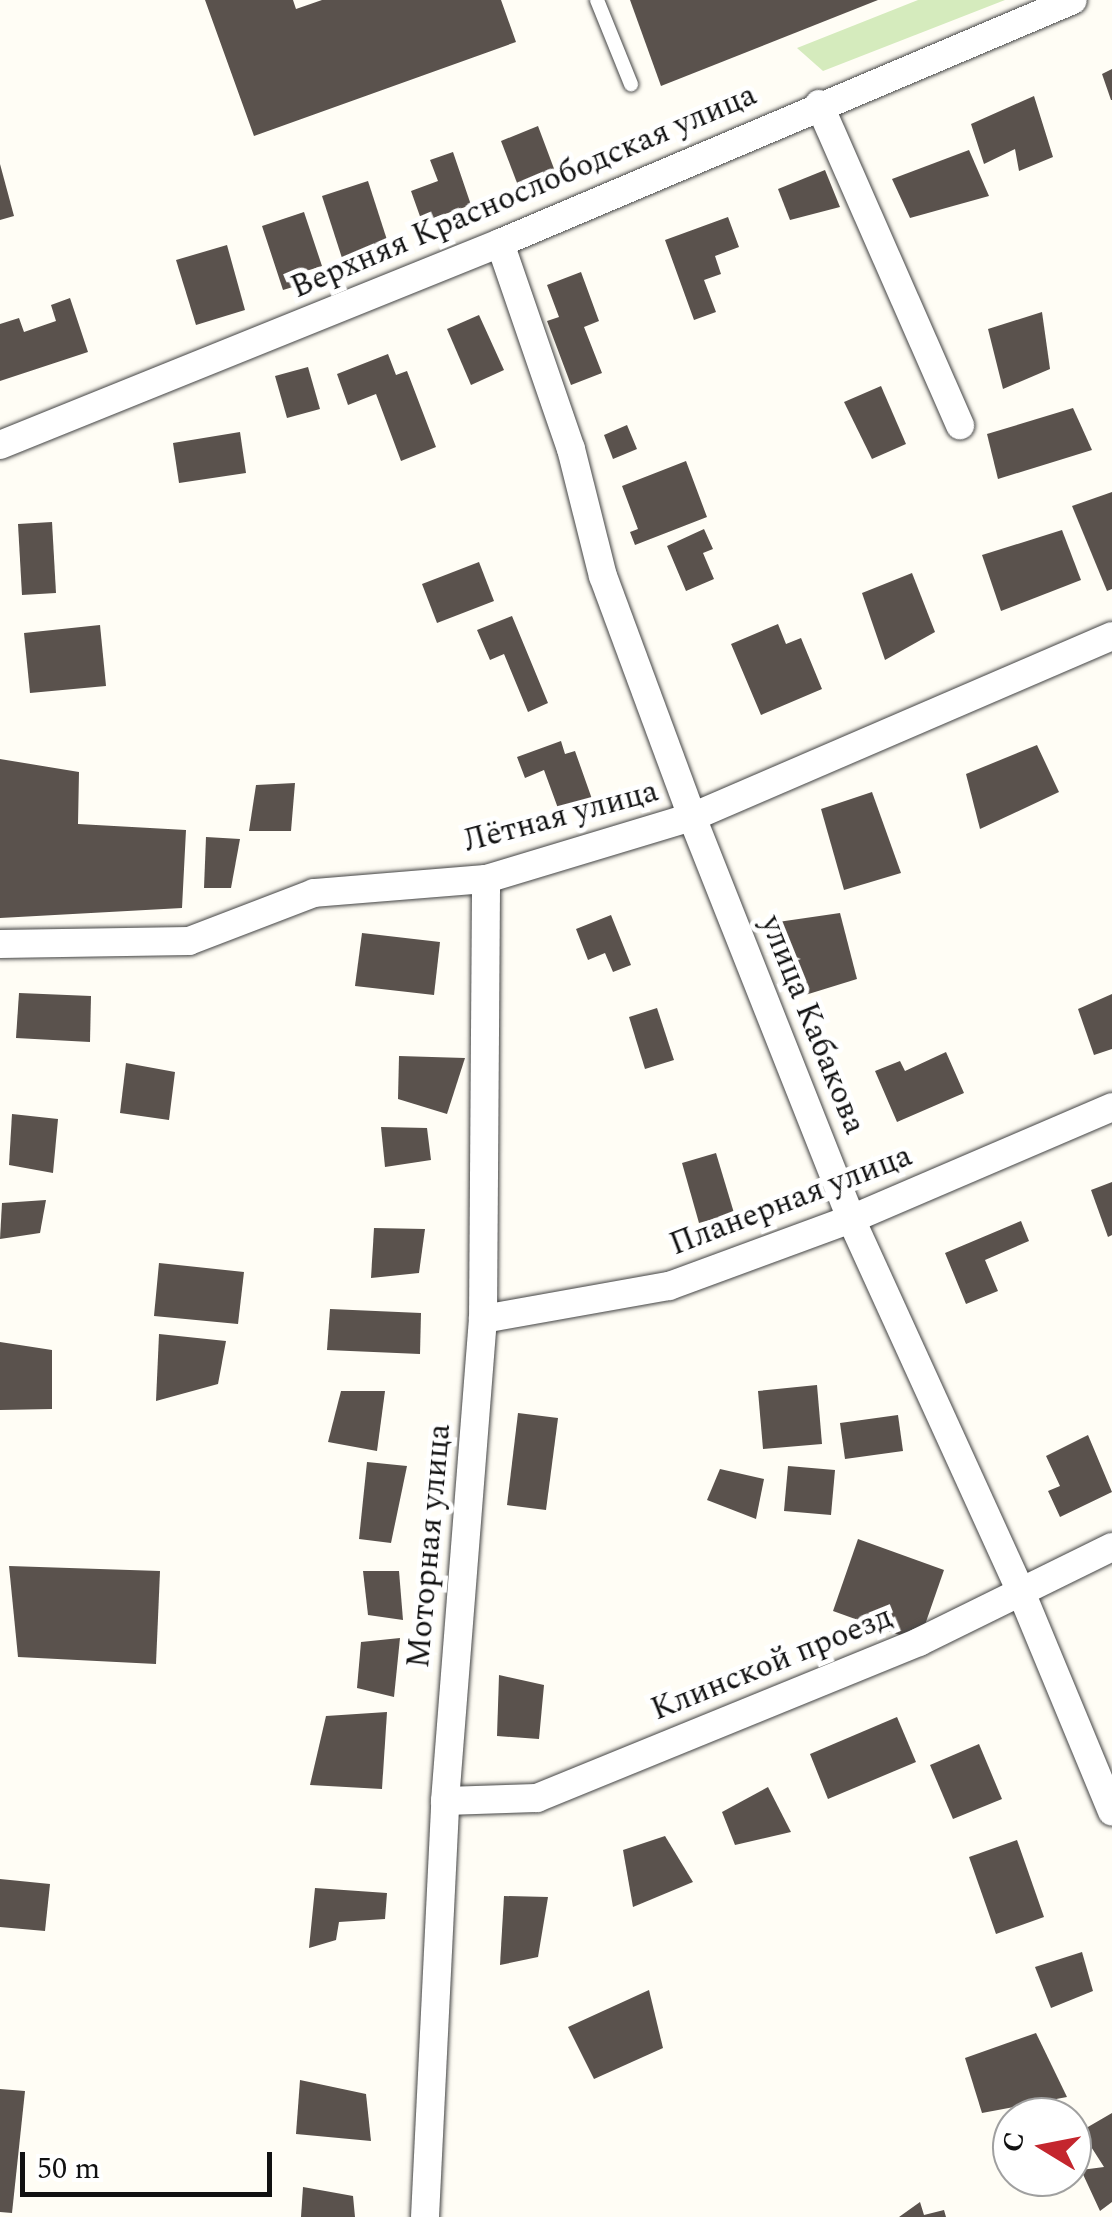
<!DOCTYPE html>
<meta charset="utf-8">
<style>
body{margin:0}
#map{position:relative;width:1112px;height:2217px;overflow:hidden;background:#fffdf5;font-family:Spectral,serif}
div>[style]{position:absolute}
[style*='--x']{left:calc(var(--x)*1px);top:calc(var(--y)*1px);width:calc(var(--w)*1px);rotate:calc(var(--a)*1deg)}
.green>*{inset:0;background:#d5ebbd}
.building>*{inset:0;background:#5a524d}
.roads{filter:drop-shadow(0 0 2px #444) drop-shadow(0 0 2px #444)}
.lane>*{height:14px;margin:-7px;padding:0 7px;transform-origin:7px;border-radius:7px;background:#fff}
.street>*{height:28px;margin:-14px;padding:0 14px;transform-origin:14px;border-radius:14px;background:#fff}
span{translate:-50% -50%;white-space:nowrap;text-align:center;line-height:1.15;-webkit-text-stroke:10px #fff;paint-order:stroke}
.street-label{font-size:32px;color:#111}
.north{position:absolute;left:992px;top:2097px;width:100px;height:100px;box-sizing:border-box;background:#fff;border:2px solid #a0a0a0;border-radius:50%;rotate:280deg;font-size:28px;font-weight:700;line-height:40px;text-align:center;color:#111}
.north::after{content:'';display:block;margin:auto;width:35px;height:45px;background:#c4262e;clip-path:polygon(50% 0,100% 100%,50% 72%,0 100%)}
.scale{position:absolute;left:20px;top:2152px;width:252px;height:45px;box-sizing:border-box;border:5px solid #111;border-top:0;padding-left:12px;font-size:30px;line-height:35px;white-space:nowrap;color:#111;-webkit-text-stroke:8px #fff;paint-order:stroke}
</style>
<div id="map">
<div class="green">
<div style="clip-path:polygon(918px 0,1005px 0,823px 71px,797px 48px)"></div>
</div>
<div class="building">
<div style="clip-path:polygon(205px 0,293px 0,296px 9px,322px 0,501px 0,516px 42px,254px 136px)"></div>
<div style="clip-path:polygon(630px 0,878px 0,661px 86px)"></div>
<div style="clip-path:polygon(1112px 69px,1112px 100px,1111px 100px,1102px 74px)"></div>
<div style="clip-path:polygon(1034px 96px,1053px 157px,1019px 171px,1015px 149px,984px 164px,971px 124px)"></div>
<div style="clip-path:polygon(538px 126px,559px 182px,522px 196px,501px 141px)"></div>
<div style="clip-path:polygon(969px 150px,989px 196px,910px 218px,892px 179px)"></div>
<div style="clip-path:polygon(453px 152px,471px 205px,422px 222px,411px 191px,438px 181px,430px 160px)"></div>
<div style="clip-path:polygon(0 164px,14px 216px,0 220px)"></div>
<div style="clip-path:polygon(825px 170px,840px 207px,790px 220px,778px 189px)"></div>
<div style="clip-path:polygon(368px 181px,388px 243px,342px 258px,322px 196px)"></div>
<div style="clip-path:polygon(304px 212px,322px 266px,303px 272px,306px 283px,283px 290px,262px 226px)"></div>
<div style="clip-path:polygon(728px 217px,739px 247px,715px 256px,721px 274px,704px 280px,716px 312px,694px 320px,665px 240px)"></div>
<div style="clip-path:polygon(227px 245px,245px 310px,196px 325px,176px 260px)"></div>
<div style="clip-path:polygon(581px 272px,599px 321px,584px 327px,602px 373px,571px 385px,547px 321px,559px 317px,547px 285px)"></div>
<div style="clip-path:polygon(70px 298px,88px 352px,0 381px,0 324px,19px 318px,24px 332px,56px 321px,51px 305px)"></div>
<div style="clip-path:polygon(1042px 312px,1050px 369px,1003px 389px,988px 329px)"></div>
<div style="clip-path:polygon(479px 315px,504px 370px,471px 385px,447px 329px)"></div>
<div style="clip-path:polygon(388px 354px,396px 375px,407px 371px,436px 447px,401px 461px,376px 394px,348px 405px,337px 374px)"></div>
<div style="clip-path:polygon(308px 367px,320px 409px,287px 418px,275px 376px)"></div>
<div style="clip-path:polygon(881px 386px,906px 444px,872px 459px,844px 402px)"></div>
<div style="clip-path:polygon(1073px 408px,1092px 450px,998px 479px,987px 434px)"></div>
<div style="clip-path:polygon(627px 425px,637px 449px,613px 459px,604px 435px)"></div>
<div style="clip-path:polygon(240px 432px,246px 473px,179px 483px,173px 443px)"></div>
<div style="clip-path:polygon(686px 461px,707px 517px,635px 545px,630px 532px,638px 529px,622px 486px)"></div>
<div style="clip-path:polygon(1112px 492px,1112px 589px,1107px 591px,1072px 506px)"></div>
<div style="clip-path:polygon(52px 522px,56px 593px,22px 595px,18px 524px)"></div>
<div style="clip-path:polygon(704px 529px,713px 549px,703px 553px,714px 579px,686px 591px,667px 546px)"></div>
<div style="clip-path:polygon(1062px 530px,1081px 580px,1001px 611px,982px 555px)"></div>
<div style="clip-path:polygon(479px 562px,494px 601px,437px 623px,422px 584px)"></div>
<div style="clip-path:polygon(912px 573px,935px 632px,885px 660px,862px 593px)"></div>
<div style="clip-path:polygon(512px 616px,548px 703px,528px 712px,504px 654px,490px 660px,477px 630px)"></div>
<div style="clip-path:polygon(778px 624px,786px 644px,801px 638px,822px 689px,761px 715px,731px 644px)"></div>
<div style="clip-path:polygon(100px 625px,106px 686px,30px 693px,24px 633px)"></div>
<div style="clip-path:polygon(561px 741px,565px 754px,575px 751px,592px 799px,559px 811px,544px 770px,525px 778px,517px 757px)"></div>
<div style="clip-path:polygon(1037px 745px,1059px 792px,980px 829px,966px 774px)"></div>
<div style="clip-path:polygon(0 759px,79px 772px,78px 824px,186px 830px,182px 908px,0 918px)"></div>
<div style="clip-path:polygon(295px 783px,291px 831px,249px 831px,256px 785px)"></div>
<div style="clip-path:polygon(872px 792px,901px 873px,844px 890px,821px 809px)"></div>
<div style="clip-path:polygon(206px 837px,240px 839px,231px 888px,204px 888px)"></div>
<div style="clip-path:polygon(840px 913px,857px 979px,802px 996px,771px 923px)"></div>
<div style="clip-path:polygon(611px 915px,631px 965px,613px 972px,605px 953px,588px 960px,576px 929px)"></div>
<div style="clip-path:polygon(362px 933px,440px 942px,434px 995px,355px 986px)"></div>
<div style="clip-path:polygon(19px 993px,91px 996px,90px 1042px,16px 1038px)"></div>
<div style="clip-path:polygon(1112px 994px,1112px 1049px,1094px 1055px,1078px 1009px)"></div>
<div style="clip-path:polygon(657px 1008px,674px 1060px,645px 1069px,629px 1017px)"></div>
<div style="clip-path:polygon(946px 1052px,964px 1093px,897px 1122px,875px 1071px,900px 1061px,905px 1071px)"></div>
<div style="clip-path:polygon(399px 1056px,465px 1058px,447px 1114px,398px 1099px)"></div>
<div style="clip-path:polygon(126px 1063px,175px 1072px,169px 1120px,120px 1113px)"></div>
<div style="clip-path:polygon(12px 1114px,58px 1119px,53px 1173px,9px 1165px)"></div>
<div style="clip-path:polygon(381px 1127px,427px 1128px,431px 1160px,385px 1167px)"></div>
<div style="clip-path:polygon(716px 1153px,734px 1213px,699px 1223px,682px 1163px)"></div>
<div style="clip-path:polygon(1112px 1182px,1112px 1235px,1108px 1237px,1091px 1190px)"></div>
<div style="clip-path:polygon(46px 1200px,40px 1233px,0 1239px,2px 1203px)"></div>
<div style="clip-path:polygon(1021px 1221px,1029px 1241px,985px 1260px,998px 1291px,966px 1304px,945px 1253px)"></div>
<div style="clip-path:polygon(374px 1228px,425px 1229px,419px 1273px,371px 1278px)"></div>
<div style="clip-path:polygon(159px 1263px,244px 1272px,238px 1324px,154px 1316px)"></div>
<div style="clip-path:polygon(330px 1309px,421px 1313px,420px 1354px,327px 1350px)"></div>
<div style="clip-path:polygon(159px 1334px,226px 1341px,218px 1384px,156px 1401px)"></div>
<div style="clip-path:polygon(0 1342px,52px 1350px,52px 1409px,0 1410px)"></div>
<div style="clip-path:polygon(817px 1385px,822px 1444px,763px 1449px,758px 1391px)"></div>
<div style="clip-path:polygon(341px 1391px,385px 1391px,377px 1451px,328px 1442px)"></div>
<div style="clip-path:polygon(518px 1413px,558px 1418px,546px 1510px,507px 1505px)"></div>
<div style="clip-path:polygon(898px 1415px,903px 1451px,845px 1459px,840px 1423px)"></div>
<div style="clip-path:polygon(1088px 1435px,1112px 1492px,1060px 1517px,1048px 1491px,1060px 1486px,1046px 1456px)"></div>
<div style="clip-path:polygon(367px 1462px,407px 1466px,391px 1543px,359px 1539px)"></div>
<div style="clip-path:polygon(788px 1466px,835px 1470px,831px 1515px,784px 1511px)"></div>
<div style="clip-path:polygon(720px 1469px,764px 1479px,756px 1519px,707px 1500px)"></div>
<div style="clip-path:polygon(858px 1539px,944px 1570px,919px 1642px,833px 1611px)"></div>
<div style="clip-path:polygon(9px 1566px,160px 1571px,156px 1664px,18px 1657px)"></div>
<div style="clip-path:polygon(363px 1571px,399px 1571px,403px 1620px,368px 1615px)"></div>
<div style="clip-path:polygon(400px 1638px,394px 1697px,357px 1688px,361px 1642px)"></div>
<div style="clip-path:polygon(499px 1675px,544px 1685px,539px 1739px,497px 1736px)"></div>
<div style="clip-path:polygon(387px 1712px,382px 1789px,310px 1785px,326px 1716px)"></div>
<div style="clip-path:polygon(897px 1717px,916px 1762px,828px 1799px,810px 1754px)"></div>
<div style="clip-path:polygon(979px 1744px,1002px 1799px,953px 1819px,930px 1765px)"></div>
<div style="clip-path:polygon(768px 1787px,791px 1832px,735px 1845px,722px 1812px)"></div>
<div style="clip-path:polygon(665px 1836px,693px 1882px,633px 1907px,623px 1850px)"></div>
<div style="clip-path:polygon(1017px 1840px,1044px 1917px,996px 1934px,969px 1857px)"></div>
<div style="clip-path:polygon(0 1879px,50px 1884px,45px 1931px,0 1927px)"></div>
<div style="clip-path:polygon(315px 1888px,387px 1893px,385px 1919px,339px 1922px,336px 1940px,309px 1948px)"></div>
<div style="clip-path:polygon(504px 1896px,548px 1897px,538px 1957px,500px 1965px)"></div>
<div style="clip-path:polygon(1082px 1952px,1093px 1991px,1051px 2008px,1035px 1967px)"></div>
<div style="clip-path:polygon(649px 1990px,663px 2048px,594px 2079px,568px 2027px)"></div>
<div style="clip-path:polygon(1036px 2033px,1067px 2097px,982px 2113px,965px 2058px)"></div>
<div style="clip-path:polygon(300px 2080px,366px 2094px,371px 2141px,296px 2134px)"></div>
<div style="clip-path:polygon(0 2089px,25px 2091px,12px 2213px,0 2212px)"></div>
<div style="clip-path:polygon(1112px 2113px,1112px 2202px,1100px 2211px,1081px 2170px,1104px 2167px,1081px 2131px)"></div>
<div style="clip-path:polygon(303px 2187px,353px 2196px,355px 2217px,301px 2217px)"></div>
<div style="clip-path:polygon(920px 2202px,924px 2215px,944px 2210px,946px 2217px,899px 2217px)"></div>
</div>
<div class="roads">
<div class="lane">
<div style="--x:597;--y:0;--w:91;--a:68"></div>
</div>
<div class="street">
<div style="--x:819;--y:104;--w:351;--a:66.3"></div>
<div style="--x:500;--y:243;--w:218;--a:71"></div>
<div style="--x:571;--y:449;--w:131;--a:75.9"></div>
<div style="--x:603;--y:576;--w:257;--a:69.7"></div>
<div style="--x:692;--y:817;--w:432;--a:68.4"></div>
<div style="--x:851;--y:1219;--w:405;--a:65.5"></div>
<div style="--x:1019;--y:1587;--w:243;--a:67.5"></div>
<div style="--x:0;--y:445;--w:539;--a:-22"></div>
<div style="--x:500;--y:243;--w:622;--a:-22.98"></div>
<div style="--x:0;--y:944;--w:189;--a:-0.9"></div>
<div style="--x:189;--y:941;--w:134;--a:-21"></div>
<div style="--x:314;--y:893;--w:173;--a:-4.7"></div>
<div style="--x:486;--y:879;--w:215;--a:-16.8"></div>
<div style="--x:692;--y:817;--w:457;--a:-23.3"></div>
<div style="--x:483;--y:1319;--w:189;--a:-10.1"></div>
<div style="--x:669;--y:1286;--w:194;--a:-20.2"></div>
<div style="--x:851;--y:1219;--w:284;--a:-23.2"></div>
<div style="--x:445;--y:1801;--w:92;--a:-1.9"></div>
<div style="--x:537;--y:1798;--w:413;--a:-22.2"></div>
<div style="--x:919;--y:1642;--w:215;--a:-26.2"></div>
<div style="--x:425;--y:2217;--w:416;--a:-87.2"></div>
<div style="--x:445;--y:1801;--w:483;--a:-85.5"></div>
<div style="--x:483;--y:1319;--w:440;--a:-89.6"></div>
</div>
</div>
<div class="street-label">
<span style="left:524px;top:192px;rotate:-23deg">Верхняя Краснослободская улица</span>
<span style="left:561px;top:817px;rotate:-15deg">Лётная улица</span>
<span style="left:812px;top:1025px;rotate:68deg">улица Кабакова</span>
<span style="left:791px;top:1201px;rotate:-21deg">Планерная улица</span>
<span style="left:430px;top:1546px;rotate:-85deg">Моторная улица</span>
<span style="left:772px;top:1664px;rotate:-22deg">Клинской проезд</span>
</div>
<div class="north">С</div>
<div class="scale">50 m</div>
</div>
